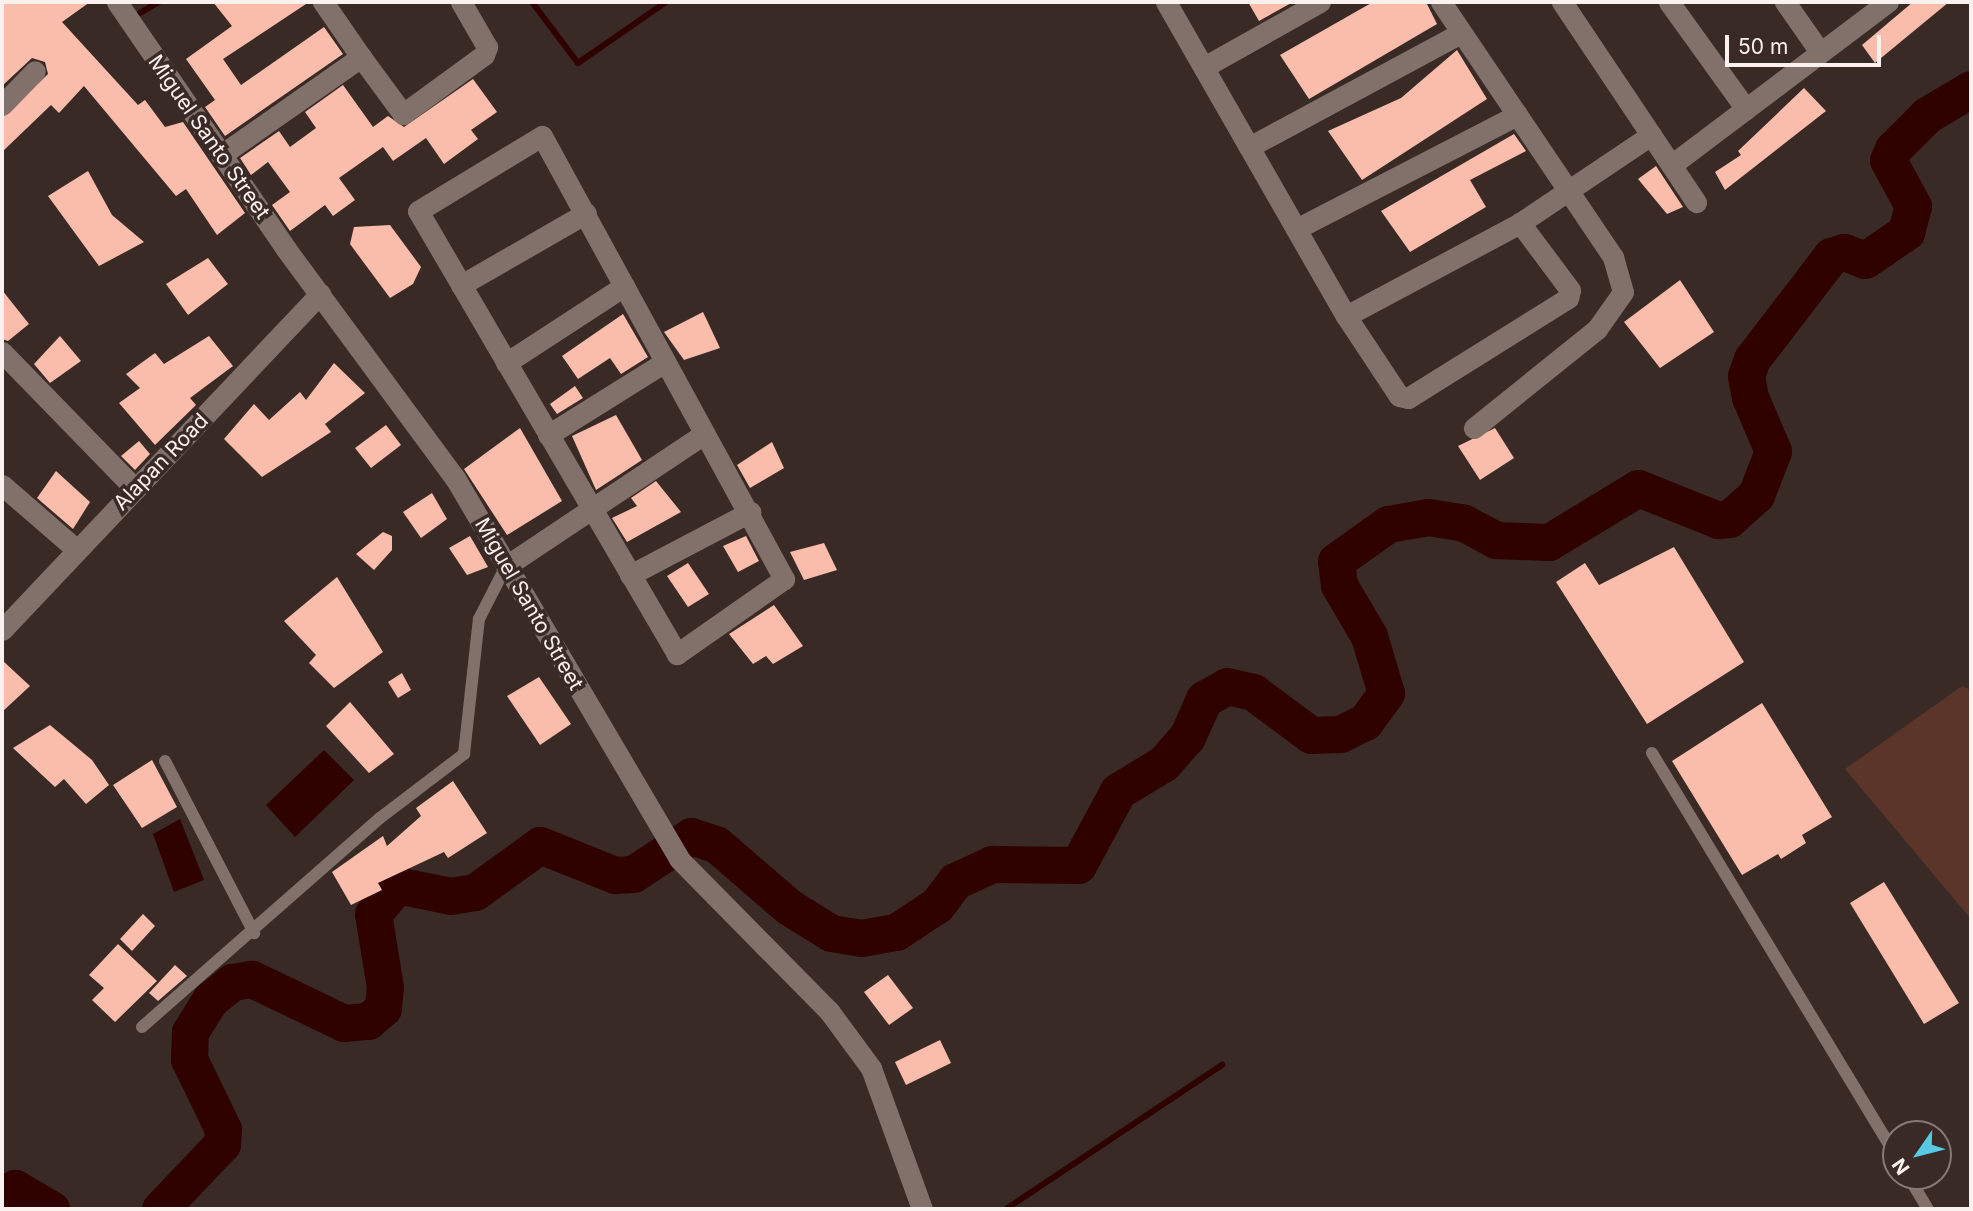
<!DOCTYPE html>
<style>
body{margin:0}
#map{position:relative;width:1973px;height:1211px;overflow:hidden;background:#392a26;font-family:Inter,sans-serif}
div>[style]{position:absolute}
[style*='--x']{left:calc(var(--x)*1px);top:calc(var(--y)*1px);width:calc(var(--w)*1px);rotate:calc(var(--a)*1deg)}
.green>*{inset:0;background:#5c352a}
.water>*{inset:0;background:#2f0200}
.stream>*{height:6px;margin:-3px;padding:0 3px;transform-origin:3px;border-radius:3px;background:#2f0200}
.river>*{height:37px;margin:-18.5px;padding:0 18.5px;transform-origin:18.5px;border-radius:18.5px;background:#2f0200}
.building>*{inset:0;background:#fabcab}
.lane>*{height:12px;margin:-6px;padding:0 6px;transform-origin:6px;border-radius:6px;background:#82716b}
.street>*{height:21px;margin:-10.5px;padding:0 10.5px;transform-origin:10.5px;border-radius:10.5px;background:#82716b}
.secondary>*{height:21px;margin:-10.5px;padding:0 10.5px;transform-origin:10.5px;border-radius:10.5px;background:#82716b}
span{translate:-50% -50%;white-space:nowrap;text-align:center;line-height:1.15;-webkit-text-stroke:7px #392a26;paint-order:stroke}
.street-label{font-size:21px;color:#fbf1ee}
.frame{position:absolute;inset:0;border:4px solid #fbf1ee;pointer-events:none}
.north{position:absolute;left:1882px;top:1120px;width:70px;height:70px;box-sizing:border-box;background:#392a26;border:2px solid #877a76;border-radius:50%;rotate:235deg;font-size:19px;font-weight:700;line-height:28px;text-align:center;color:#fbf1ee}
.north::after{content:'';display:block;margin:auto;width:24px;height:32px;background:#59c8e5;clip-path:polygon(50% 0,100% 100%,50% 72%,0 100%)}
.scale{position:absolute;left:1725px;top:35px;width:156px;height:32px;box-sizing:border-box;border:4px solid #fbf1ee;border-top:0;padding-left:9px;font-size:21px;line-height:24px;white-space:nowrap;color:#fbf1ee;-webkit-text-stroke:5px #392a26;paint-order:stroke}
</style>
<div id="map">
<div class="green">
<div style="clip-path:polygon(1962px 686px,1971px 690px,1971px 919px,1845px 769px)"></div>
</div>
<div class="water">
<div style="clip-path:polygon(324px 750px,354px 780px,295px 837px,266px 805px)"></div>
<div style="clip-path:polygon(180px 819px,204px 880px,174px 892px,153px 834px)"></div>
</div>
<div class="stream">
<div style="--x:532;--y:2;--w:76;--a:53"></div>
<div style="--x:578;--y:63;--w:107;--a:-34.7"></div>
<div style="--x:140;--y:13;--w:22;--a:-30"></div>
<div style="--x:1006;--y:1209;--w:260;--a:-33.7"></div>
</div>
<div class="river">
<div style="--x:2;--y:1195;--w:15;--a:-28"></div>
<div style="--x:15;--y:1188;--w:42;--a:30.3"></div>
<div style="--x:160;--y:1209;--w:90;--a:-46.4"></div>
<div style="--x:222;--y:1144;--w:15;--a:-86"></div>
<div style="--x:223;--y:1129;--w:78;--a:-115.9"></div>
<div style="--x:189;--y:1059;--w:27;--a:-88"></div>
<div style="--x:190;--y:1032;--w:39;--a:-58"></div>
<div style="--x:211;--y:999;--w:27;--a:-39"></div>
<div style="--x:232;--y:982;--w:20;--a:-9"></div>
<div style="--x:252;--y:979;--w:102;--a:25.6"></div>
<div style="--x:344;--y:1023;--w:24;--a:-5"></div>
<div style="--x:368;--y:1021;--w:20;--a:-41"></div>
<div style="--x:383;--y:1008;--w:21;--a:-85"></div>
<div style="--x:385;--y:987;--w:74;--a:-99.3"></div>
<div style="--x:373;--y:914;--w:38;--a:-50"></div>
<div style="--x:397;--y:885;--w:54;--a:11.7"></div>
<div style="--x:450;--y:896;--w:25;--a:-9"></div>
<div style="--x:475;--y:892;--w:80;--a:-35.9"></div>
<div style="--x:540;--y:845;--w:81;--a:21.8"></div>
<div style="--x:615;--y:875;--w:18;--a:-3"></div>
<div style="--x:633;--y:874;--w:69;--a:-33.2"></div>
<div style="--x:691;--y:836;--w:26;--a:18"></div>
<div style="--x:716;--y:844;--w:96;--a:40.8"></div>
<div style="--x:789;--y:907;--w:49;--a:31.8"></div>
<div style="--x:831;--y:933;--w:30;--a:9"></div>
<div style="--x:861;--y:938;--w:36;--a:-10"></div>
<div style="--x:896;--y:932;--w:49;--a:-33.4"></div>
<div style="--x:937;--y:905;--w:30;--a:-53"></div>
<div style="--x:955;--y:881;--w:41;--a:-24.7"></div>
<div style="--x:992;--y:864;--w:86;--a:0.7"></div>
<div style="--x:1078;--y:865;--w:84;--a:-61.6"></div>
<div style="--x:1118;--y:791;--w:54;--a:-31.3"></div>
<div style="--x:1164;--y:763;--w:35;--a:-49"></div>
<div style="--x:1187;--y:737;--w:42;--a:-65.9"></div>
<div style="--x:1204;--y:699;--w:26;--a:-29"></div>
<div style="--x:1227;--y:686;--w:27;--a:13"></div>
<div style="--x:1253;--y:692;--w:72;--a:36.6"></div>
<div style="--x:1311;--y:735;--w:29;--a:-2"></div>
<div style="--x:1340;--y:734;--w:28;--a:-26"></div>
<div style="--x:1365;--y:722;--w:36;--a:-54"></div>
<div style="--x:1386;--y:693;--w:59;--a:-106.6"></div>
<div style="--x:1369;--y:636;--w:59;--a:-120.5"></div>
<div style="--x:1339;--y:585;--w:24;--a:-97"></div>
<div style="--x:1336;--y:561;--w:64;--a:-35.4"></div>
<div style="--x:1388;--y:524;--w:41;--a:-9.9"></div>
<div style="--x:1428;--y:517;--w:36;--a:9"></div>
<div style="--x:1464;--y:523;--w:36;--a:28"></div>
<div style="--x:1496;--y:540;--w:53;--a:2.2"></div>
<div style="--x:1549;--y:542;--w:104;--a:-31.2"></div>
<div style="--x:1638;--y:488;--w:86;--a:21.8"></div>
<div style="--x:1718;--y:520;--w:11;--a:-5"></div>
<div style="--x:1729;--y:519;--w:36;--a:-42"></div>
<div style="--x:1756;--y:495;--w:47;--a:-68.9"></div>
<div style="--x:1773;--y:451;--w:59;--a:-113.1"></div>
<div style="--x:1750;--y:397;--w:21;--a:-101"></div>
<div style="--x:1746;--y:376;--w:18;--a:-71"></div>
<div style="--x:1752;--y:359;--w:130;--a:-52.5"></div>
<div style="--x:1831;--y:256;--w:14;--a:-17"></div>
<div style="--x:1844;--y:252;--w:22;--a:21"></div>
<div style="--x:1865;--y:260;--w:50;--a:-34.3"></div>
<div style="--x:1906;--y:232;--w:27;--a:-75"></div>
<div style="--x:1913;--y:206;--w:52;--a:-118.5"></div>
<div style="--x:1888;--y:160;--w:12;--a:-66"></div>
<div style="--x:1893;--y:149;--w:48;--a:-45"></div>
<div style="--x:1927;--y:115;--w:51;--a:-30.6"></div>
</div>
<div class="building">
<div style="clip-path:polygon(2px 2px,90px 2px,62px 22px,138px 105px,145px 100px,165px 127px,183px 122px,245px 213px,217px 235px,186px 189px,176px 196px,84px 86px,59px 113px,51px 105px,2px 152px,2px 118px,48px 74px,45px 62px,32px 58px,2px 86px)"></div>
<div style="clip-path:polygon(213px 2px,309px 2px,223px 59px,241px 85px,324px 27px,343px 54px,225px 136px,205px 107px,215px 100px,186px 59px,232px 26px)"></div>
<div style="clip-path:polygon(1248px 2px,1293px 2px,1259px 21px)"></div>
<div style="clip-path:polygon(1373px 2px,1426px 2px,1437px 24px,1309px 99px,1280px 55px)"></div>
<div style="clip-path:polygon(1913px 2px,1949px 2px,1875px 63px,1862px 45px)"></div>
<div style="clip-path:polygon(1457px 50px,1487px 99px,1362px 180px,1328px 131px,1401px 98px)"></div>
<div style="clip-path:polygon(473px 79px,497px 112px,471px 130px,478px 139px,444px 164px,426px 138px,393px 161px,383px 147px,339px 178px,355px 200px,333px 216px,325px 205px,290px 231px,272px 205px,290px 192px,268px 162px,251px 175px,240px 158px,279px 131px,290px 147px,316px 128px,305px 112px,343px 85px,373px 127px,388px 116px,404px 127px)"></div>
<div style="clip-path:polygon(1804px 88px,1826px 111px,1725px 190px,1715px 172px,1741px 155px,1738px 151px)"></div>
<div style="clip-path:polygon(1514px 134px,1526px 151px,1470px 180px,1486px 207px,1410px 252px,1381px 211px)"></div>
<div style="clip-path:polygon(1656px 166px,1683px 207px,1667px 214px,1638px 179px)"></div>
<div style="clip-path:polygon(88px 171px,112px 215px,144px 242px,99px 266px,48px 196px)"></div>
<div style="clip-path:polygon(390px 225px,421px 267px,413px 284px,390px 298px,350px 244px,354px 227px)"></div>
<div style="clip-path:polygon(208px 258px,228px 284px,188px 315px,166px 284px)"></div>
<div style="clip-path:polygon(1680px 280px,1714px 332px,1660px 368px,1624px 322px)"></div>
<div style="clip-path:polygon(2px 290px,29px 324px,8px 341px,2px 339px)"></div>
<div style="clip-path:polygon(703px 312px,720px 348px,684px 360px,664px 332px)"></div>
<div style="clip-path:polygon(623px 314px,648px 357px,621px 374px,610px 358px,578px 379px,562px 356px)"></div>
<div style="clip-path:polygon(60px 336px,81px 361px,50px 383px,34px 364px)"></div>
<div style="clip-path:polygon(209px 336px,233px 366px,190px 398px,196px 405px,155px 445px,119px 403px,140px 388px,126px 374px,155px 353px,164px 364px)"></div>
<div style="clip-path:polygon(334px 363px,365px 393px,325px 424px,331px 432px,262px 477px,224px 439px,254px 404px,269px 420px,300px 392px,306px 400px)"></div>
<div style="clip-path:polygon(575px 386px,583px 398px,557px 414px,550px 404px)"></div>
<div style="clip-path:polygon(616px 415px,642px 460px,596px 490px,572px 436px)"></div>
<div style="clip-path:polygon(386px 425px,401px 445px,371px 468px,355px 448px)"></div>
<div style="clip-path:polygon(520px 428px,562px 501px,507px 535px,464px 469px)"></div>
<div style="clip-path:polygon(1495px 428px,1514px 458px,1480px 480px,1458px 446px)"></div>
<div style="clip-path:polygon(139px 441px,150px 454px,135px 470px,121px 456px)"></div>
<div style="clip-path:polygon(772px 442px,784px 468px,750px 488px,737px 465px)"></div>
<div style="clip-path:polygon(56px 471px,90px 502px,73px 529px,37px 498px)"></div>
<div style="clip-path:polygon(656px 481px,681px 512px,627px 542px,612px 518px,637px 506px,631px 498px)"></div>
<div style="clip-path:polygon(432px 493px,447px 519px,421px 538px,403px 512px)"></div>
<div style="clip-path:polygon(383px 532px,392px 536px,392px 550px,374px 570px,356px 554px)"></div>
<div style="clip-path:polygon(470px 536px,488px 567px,467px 575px,449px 548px)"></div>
<div style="clip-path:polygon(746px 536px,759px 561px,738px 572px,723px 546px)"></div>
<div style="clip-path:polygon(824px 543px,837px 570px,804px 580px,790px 552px)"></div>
<div style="clip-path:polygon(1674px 547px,1744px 662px,1647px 724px,1556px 582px,1585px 563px,1599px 585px)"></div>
<div style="clip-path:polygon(688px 563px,709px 594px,688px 607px,667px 576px)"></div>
<div style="clip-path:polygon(337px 577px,383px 652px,334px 688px,309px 663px,316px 655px,284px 621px)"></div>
<div style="clip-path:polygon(774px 605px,803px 646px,773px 664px,766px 656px,753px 664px,729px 634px)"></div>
<div style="clip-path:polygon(2px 660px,30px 686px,2px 712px)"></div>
<div style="clip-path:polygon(402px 673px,411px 690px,398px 698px,388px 682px)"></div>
<div style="clip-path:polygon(539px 677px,571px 724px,540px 745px,507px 696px)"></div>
<div style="clip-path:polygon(350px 702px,394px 754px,369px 773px,326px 726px)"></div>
<div style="clip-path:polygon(1762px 703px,1832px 817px,1802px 835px,1806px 843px,1781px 859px,1778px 854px,1742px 875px,1672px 761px)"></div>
<div style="clip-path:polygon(50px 725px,92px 760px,109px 785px,86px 804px,64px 779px,55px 787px,13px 748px)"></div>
<div style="clip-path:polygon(152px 760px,177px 807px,142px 828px,113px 785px)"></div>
<div style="clip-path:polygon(453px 781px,487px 833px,448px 858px,444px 852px,378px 883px,382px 890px,351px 905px,332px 872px,383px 836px,387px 846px,421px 816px,416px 808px)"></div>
<div style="clip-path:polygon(1884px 882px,1959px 1003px,1924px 1024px,1850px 903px)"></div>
<div style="clip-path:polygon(143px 914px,155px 926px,132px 951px,120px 939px)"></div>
<div style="clip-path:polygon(118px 944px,157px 981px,115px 1022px,92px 1000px,104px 988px,89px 975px)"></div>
<div style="clip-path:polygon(175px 965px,187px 976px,158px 1001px,149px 993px)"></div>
<div style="clip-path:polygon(888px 975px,913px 1008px,889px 1025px,864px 992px)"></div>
<div style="clip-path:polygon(940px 1040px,951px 1063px,906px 1085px,895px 1062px)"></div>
</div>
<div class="lane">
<div style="--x:1652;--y:753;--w:471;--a:58.8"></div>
<div style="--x:165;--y:761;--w:194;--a:62.6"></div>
<div style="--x:142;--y:1027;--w:317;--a:-41.3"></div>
<div style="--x:380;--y:818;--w:106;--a:-37.3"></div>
<div style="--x:464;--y:754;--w:136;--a:-83.7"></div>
<div style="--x:479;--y:619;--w:59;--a:-63"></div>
<div style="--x:1908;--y:1176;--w:39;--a:59"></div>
</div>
<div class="street">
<div style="--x:1166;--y:2;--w:362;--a:60.2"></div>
<div style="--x:1346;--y:316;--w:96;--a:56.5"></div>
<div style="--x:1399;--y:396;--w:9;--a:13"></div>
<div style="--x:1408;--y:398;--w:189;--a:-32"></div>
<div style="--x:1568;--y:298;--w:8;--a:-76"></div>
<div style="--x:1570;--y:290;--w:84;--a:-126.7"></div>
<div style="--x:1441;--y:2;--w:308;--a:56"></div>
<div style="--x:1613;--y:257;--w:36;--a:74"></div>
<div style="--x:1623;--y:292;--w:45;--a:125.1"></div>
<div style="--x:1597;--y:329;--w:158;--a:141.2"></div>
<div style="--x:1562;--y:2;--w:241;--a:56.2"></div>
<div style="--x:1669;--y:2;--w:132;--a:54.3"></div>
<div style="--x:1785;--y:2;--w:61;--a:55"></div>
<div style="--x:361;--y:57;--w:71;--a:53.6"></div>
<div style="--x:403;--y:114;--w:100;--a:-36.1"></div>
<div style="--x:484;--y:55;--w:9;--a:-69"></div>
<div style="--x:487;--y:47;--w:52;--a:-120"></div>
<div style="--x:1204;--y:67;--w:133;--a:-29.3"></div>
<div style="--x:2;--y:105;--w:47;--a:-45.9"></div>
<div style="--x:542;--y:136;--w:505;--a:61.35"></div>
<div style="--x:784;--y:579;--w:131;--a:145"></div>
<div style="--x:677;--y:654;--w:513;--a:-120.31"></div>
<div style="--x:418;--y:211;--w:145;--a:-31.2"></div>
<div style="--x:1249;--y:147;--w:241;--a:-28.3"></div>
<div style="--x:221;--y:155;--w:171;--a:-35"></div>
<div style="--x:361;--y:57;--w:67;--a:-124.6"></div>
<div style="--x:1674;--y:163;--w:268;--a:-37"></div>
<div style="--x:1296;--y:229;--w:249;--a:-27.3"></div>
<div style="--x:461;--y:285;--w:144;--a:-29.9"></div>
<div style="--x:1346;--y:316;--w:197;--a:-28.1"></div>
<div style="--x:1520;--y:223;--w:158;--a:-33.9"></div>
<div style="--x:2;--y:352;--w:191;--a:45.8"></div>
<div style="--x:506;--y:363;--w:141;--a:-33.1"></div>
<div style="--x:548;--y:435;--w:138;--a:-32"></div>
<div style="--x:2;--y:485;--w:99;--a:40.9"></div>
<div style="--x:506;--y:566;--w:238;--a:-33.7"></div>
<div style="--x:630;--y:575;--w:136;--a:-27.7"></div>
</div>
<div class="secondary">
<div style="--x:117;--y:2;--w:299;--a:55.6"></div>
<div style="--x:286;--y:249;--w:285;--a:53.6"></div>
<div style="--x:455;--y:478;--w:442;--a:59.5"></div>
<div style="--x:679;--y:859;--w:214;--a:45.4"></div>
<div style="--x:829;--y:1011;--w:71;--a:53.6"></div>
<div style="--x:871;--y:1068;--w:150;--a:70.1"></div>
<div style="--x:2;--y:630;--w:463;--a:-46.6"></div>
</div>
<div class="street-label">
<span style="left:209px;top:137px;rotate:55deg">Miguel Santo Street</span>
<span style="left:161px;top:462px;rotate:-46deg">Alapan Road</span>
<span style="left:529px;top:604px;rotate:60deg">Miguel Santo Street</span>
</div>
<div class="frame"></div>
<div class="north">N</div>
<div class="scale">50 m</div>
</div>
